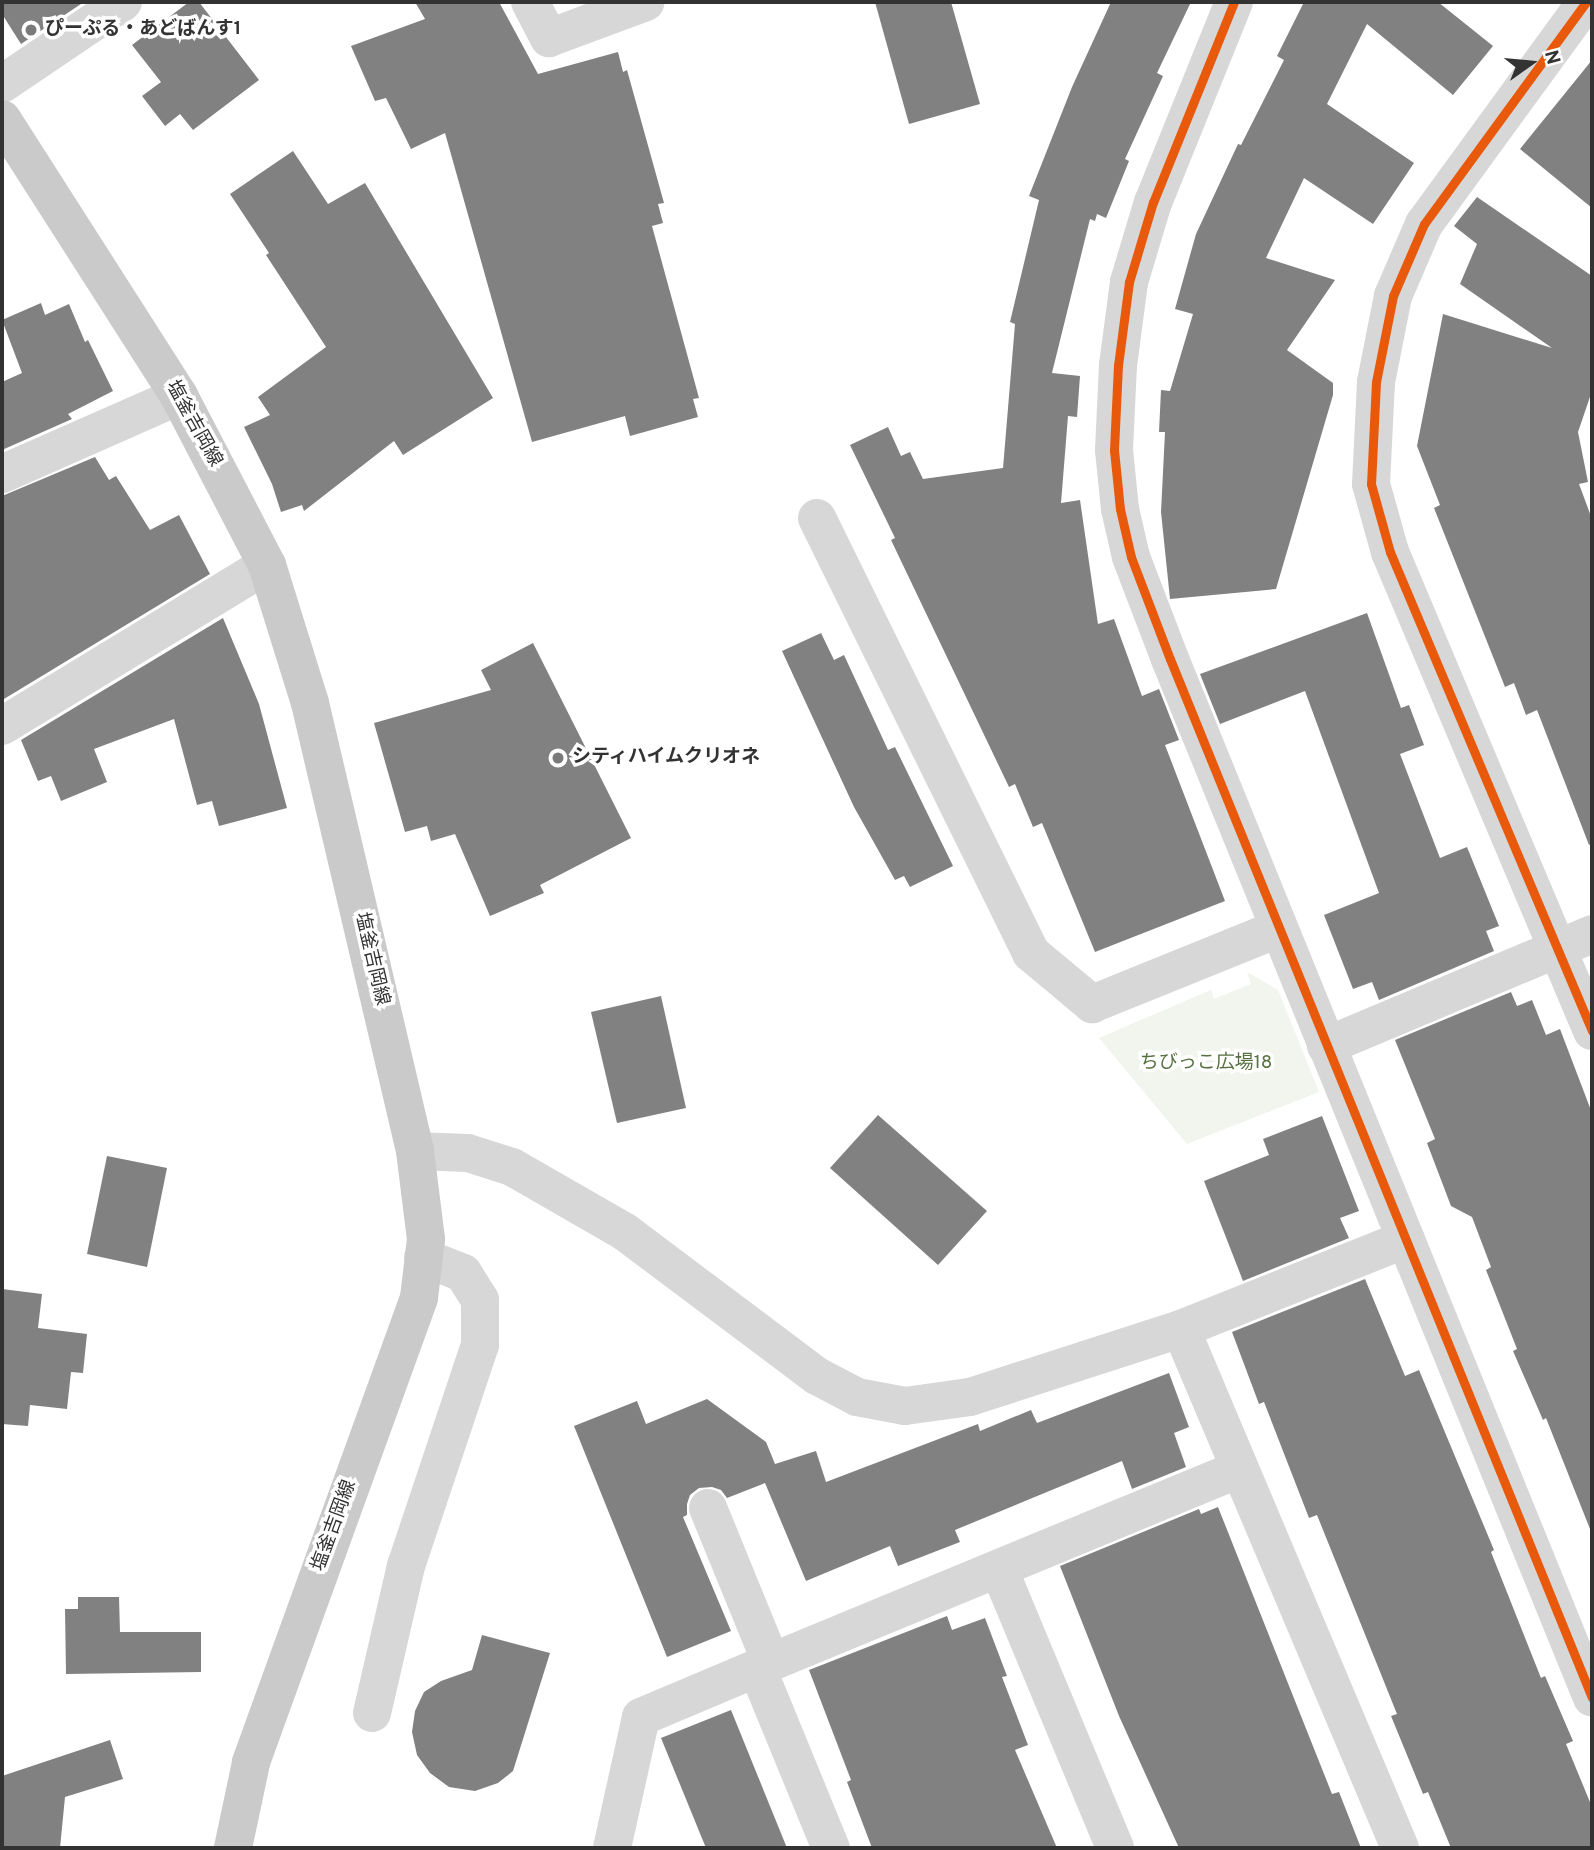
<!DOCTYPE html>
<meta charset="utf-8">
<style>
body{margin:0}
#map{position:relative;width:1594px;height:1850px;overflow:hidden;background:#fff;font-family:Overpass,"Noto Sans JP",sans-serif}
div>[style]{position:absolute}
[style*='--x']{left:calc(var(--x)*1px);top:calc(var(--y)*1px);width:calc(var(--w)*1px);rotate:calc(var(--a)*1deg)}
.green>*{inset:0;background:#f1f5ed}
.building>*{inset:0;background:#818181}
.street>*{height:38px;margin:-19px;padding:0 19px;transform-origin:19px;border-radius:19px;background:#d7d7d7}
.primary>*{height:38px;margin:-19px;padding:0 19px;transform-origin:19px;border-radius:19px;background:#cacaca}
.cycleway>*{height:9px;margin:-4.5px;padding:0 4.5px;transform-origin:4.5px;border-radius:4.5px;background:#e8590c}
.dots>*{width:19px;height:19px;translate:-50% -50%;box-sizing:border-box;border:4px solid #fff;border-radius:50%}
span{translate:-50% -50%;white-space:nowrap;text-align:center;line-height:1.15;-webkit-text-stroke:7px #fff;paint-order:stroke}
.poi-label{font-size:19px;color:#333;font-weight:700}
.left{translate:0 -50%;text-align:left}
.street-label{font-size:19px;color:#333}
.park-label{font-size:19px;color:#56703f}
.frame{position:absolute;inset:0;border:4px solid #333;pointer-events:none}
.north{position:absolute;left:1496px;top:28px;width:70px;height:70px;-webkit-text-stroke:5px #fff;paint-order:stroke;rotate:75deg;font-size:19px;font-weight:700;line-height:28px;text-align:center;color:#333}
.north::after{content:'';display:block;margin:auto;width:24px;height:32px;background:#333;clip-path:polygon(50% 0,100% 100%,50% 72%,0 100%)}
</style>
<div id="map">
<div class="green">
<div style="clip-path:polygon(1247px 972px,1278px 990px,1319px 1092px,1187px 1144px,1099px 1038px,1211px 990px,1214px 999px,1251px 984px)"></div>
</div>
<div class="building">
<div style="clip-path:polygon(2px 2px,84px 2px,21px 44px,2px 14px)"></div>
<div style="clip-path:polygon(189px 2px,199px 2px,259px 80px,193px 130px,180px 114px,165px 126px,142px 96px,161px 82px,132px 45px)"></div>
<div style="clip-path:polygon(415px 2px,499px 2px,538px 74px,618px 52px,623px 72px,627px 70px,664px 203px,658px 204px,663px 223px,652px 226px,699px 398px,693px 399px,698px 417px,630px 436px,625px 416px,532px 442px,445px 133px,411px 149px,386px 98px,375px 101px,351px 46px,425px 19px)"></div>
<div style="clip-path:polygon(875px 2px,951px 2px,980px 104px,909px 124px)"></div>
<div style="clip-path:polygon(1111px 2px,1191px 2px,1157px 73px,1163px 76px,1125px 159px,1129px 161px,1106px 218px,1097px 214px,1095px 221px,1090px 219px,1052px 373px,1080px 376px,1077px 417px,1068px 416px,1061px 503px,1080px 500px,1098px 624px,1114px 619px,1142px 696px,1159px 689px,1179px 740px,1165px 745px,1225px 901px,1095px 952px,1042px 823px,1033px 827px,1015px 784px,1009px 787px,891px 540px,895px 538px,850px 445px,888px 427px,901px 456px,910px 452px,923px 479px,1003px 468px,1015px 324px,1010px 322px,1039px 200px,1029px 196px,1072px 87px)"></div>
<div style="clip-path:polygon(1304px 2px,1438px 2px,1493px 46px,1453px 95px,1367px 24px,1327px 104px,1414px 163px,1373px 224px,1304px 178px,1266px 258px,1335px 280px,1287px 350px,1333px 383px,1333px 395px,1276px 589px,1170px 599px,1161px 512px,1165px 432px,1159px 432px,1161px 390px,1170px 391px,1193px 314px,1175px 309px,1196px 234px,1238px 144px,1241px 145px,1284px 60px,1277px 56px)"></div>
<div style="clip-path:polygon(1592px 60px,1592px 208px,1520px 149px)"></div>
<div style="clip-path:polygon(293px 151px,328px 204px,365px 183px,493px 398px,403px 455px,394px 441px,304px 511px,302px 505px,281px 512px,272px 484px,244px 427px,270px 415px,258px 397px,326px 347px,266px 255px,269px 253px,230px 194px)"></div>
<div style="clip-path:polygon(1477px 197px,1592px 276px,1592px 391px,1578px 432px,1588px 482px,1579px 484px,1592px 519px,1592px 844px,1589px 845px,1537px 710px,1526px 715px,1514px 683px,1505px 687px,1434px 508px,1440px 505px,1417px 446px,1443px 314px,1552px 348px,1460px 284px,1477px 244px,1454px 226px)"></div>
<div style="clip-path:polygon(41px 303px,45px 315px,69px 304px,85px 342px,88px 340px,113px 391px,68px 414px,72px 419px,2px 450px,2px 382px,22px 373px,2px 320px)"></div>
<div style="clip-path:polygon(95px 457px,109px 480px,116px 476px,150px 530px,179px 515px,210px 574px,4px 699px,2px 693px,2px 496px)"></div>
<div style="clip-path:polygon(1367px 613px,1401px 708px,1409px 705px,1424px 745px,1400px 754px,1440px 858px,1467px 847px,1499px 926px,1486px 931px,1494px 951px,1379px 1000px,1372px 982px,1353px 989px,1324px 915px,1379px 893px,1305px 691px,1220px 724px,1200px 674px)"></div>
<div style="clip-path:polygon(223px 618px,259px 704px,287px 808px,219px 826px,212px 801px,197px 805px,174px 719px,94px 749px,107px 782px,61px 801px,51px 776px,38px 781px,21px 740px)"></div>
<div style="clip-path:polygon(821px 633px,834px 660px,844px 655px,888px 750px,895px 747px,953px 866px,910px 887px,904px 876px,895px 880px,854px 807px,782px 651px)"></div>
<div style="clip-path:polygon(533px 643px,631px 838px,540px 885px,544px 893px,490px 916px,455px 834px,431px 841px,427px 826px,405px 832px,374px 723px,491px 690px,481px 670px)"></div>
<div style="clip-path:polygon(1511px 992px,1517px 1006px,1532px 1000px,1546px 1035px,1560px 1029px,1592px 1113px,1590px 1529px,1546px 1418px,1543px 1420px,1513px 1351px,1517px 1349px,1486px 1270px,1491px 1267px,1472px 1217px,1451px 1206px,1427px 1143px,1435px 1139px,1395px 1040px)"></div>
<div style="clip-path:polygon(661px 996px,686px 1108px,617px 1123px,591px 1012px)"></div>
<div style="clip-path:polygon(878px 1115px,987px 1211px,938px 1265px,830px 1168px)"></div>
<div style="clip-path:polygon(1322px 1116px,1359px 1211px,1340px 1218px,1349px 1238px,1243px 1281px,1204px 1181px,1269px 1155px,1263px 1139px)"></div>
<div style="clip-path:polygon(107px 1156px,167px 1168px,147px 1267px,87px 1254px)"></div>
<div style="clip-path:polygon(1365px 1279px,1405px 1376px,1419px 1370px,1494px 1550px,1491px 1552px,1541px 1678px,1545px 1676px,1573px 1741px,1566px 1744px,1592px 1807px,1592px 1848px,1451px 1848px,1428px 1792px,1423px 1794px,1391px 1716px,1397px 1714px,1317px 1515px,1309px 1518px,1264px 1402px,1259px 1404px,1232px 1332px)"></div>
<div style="clip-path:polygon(2px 1289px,42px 1294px,38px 1328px,87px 1334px,83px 1373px,71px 1372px,67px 1409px,30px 1405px,28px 1426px,2px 1424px)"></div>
<div style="clip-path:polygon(1169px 1373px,1189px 1427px,1174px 1433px,1186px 1467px,1132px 1489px,1122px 1461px,955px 1530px,960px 1542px,898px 1566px,890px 1546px,806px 1581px,765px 1483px,727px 1498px,721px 1490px,712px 1487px,699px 1488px,690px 1495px,687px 1504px,687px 1515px,683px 1517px,731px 1631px,667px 1657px,574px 1426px,637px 1401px,646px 1424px,707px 1399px,766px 1442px,775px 1464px,816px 1451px,826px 1482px,978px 1424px,980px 1431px,1031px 1410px,1037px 1423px)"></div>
<div style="clip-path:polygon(1218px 1507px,1332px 1794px,1339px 1792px,1361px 1848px,1179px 1848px,1119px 1716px,1060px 1566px,1199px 1509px,1201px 1514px)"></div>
<div style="clip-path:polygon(78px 1597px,119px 1597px,120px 1632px,201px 1632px,201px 1672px,66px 1674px,65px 1609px,78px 1609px)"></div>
<div style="clip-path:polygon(947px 1616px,952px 1630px,985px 1618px,1007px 1676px,1002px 1677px,1028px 1745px,1015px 1750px,1057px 1848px,872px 1848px,847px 1782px,851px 1780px,809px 1670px)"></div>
<div style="clip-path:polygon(482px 1635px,550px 1653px,513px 1771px,498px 1783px,475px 1791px,449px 1787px,430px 1773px,417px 1755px,412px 1732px,415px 1711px,424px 1692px,441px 1681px,472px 1670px)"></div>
<div style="clip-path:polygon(731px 1710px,787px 1848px,706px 1848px,661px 1738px)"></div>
<div style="clip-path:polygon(110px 1740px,123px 1779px,65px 1797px,60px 1848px,2px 1848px,2px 1776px)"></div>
</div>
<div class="street">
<div style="--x:530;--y:2;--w:41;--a:62.2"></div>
<div style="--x:549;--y:38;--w:103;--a:-20.4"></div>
<div style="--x:1234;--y:2;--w:216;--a:112"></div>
<div style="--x:1153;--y:202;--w:84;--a:106.7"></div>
<div style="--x:1129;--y:282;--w:84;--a:97.5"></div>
<div style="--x:1118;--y:365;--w:85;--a:92.7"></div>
<div style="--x:1114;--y:450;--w:59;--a:84.2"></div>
<div style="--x:1120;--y:509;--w:49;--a:77.1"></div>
<div style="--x:1131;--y:557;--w:109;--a:69.1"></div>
<div style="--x:1170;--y:659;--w:1121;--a:67.89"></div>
<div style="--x:1586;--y:2;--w:275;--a:126.1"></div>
<div style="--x:1424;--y:224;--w:78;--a:113.3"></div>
<div style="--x:1393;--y:296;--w:88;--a:101.2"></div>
<div style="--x:1376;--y:382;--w:102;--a:92.8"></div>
<div style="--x:1371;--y:484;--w:71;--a:74.4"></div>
<div style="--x:1390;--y:552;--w:520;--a:67.13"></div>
<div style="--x:2;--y:84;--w:146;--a:-34.1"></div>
<div style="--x:2;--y:474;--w:193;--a:-23.8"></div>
<div style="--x:817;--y:518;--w:485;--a:63.8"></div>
<div style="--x:1031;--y:953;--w:80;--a:39.9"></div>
<div style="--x:1092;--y:1004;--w:201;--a:-22"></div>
<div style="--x:2;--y:726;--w:310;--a:-31.3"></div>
<div style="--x:1326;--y:1046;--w:289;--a:-22.8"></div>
<div style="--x:415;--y:1151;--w:53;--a:2.2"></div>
<div style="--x:468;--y:1153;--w:46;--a:17.7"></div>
<div style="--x:512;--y:1167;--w:130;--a:29.9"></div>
<div style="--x:625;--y:1232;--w:240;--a:36.9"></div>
<div style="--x:817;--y:1376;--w:45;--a:27.7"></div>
<div style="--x:857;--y:1397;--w:49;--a:10.6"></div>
<div style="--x:905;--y:1406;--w:66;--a:-7.9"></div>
<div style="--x:970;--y:1397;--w:222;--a:-17.9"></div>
<div style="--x:1181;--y:1329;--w:242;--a:-21.8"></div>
<div style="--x:1181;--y:1329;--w:563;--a:67.12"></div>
<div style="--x:708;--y:1508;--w:166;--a:67.8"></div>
<div style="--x:999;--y:1569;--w:302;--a:67.4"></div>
<div style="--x:757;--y:1668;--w:521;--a:-22.43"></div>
<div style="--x:372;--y:1713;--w:151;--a:-77"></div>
<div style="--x:406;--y:1566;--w:233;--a:-71.5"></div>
<div style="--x:480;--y:1345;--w:45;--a:-90"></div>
<div style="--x:480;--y:1300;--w:32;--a:-122"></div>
<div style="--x:463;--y:1273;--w:43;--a:-158.2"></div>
<div style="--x:612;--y:1848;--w:134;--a:-77.5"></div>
<div style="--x:641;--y:1717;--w:126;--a:-22.9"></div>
<div style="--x:757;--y:1668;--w:195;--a:67.7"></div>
</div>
<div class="primary">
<div style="--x:2;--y:119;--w:329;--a:57.4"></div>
<div style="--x:179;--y:396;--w:191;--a:62.5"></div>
<div style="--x:267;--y:565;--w:145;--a:72.7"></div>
<div style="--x:310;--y:703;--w:460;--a:76.8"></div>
<div style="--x:415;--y:1151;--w:89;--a:82.9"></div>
<div style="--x:426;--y:1239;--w:59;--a:96.8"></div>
<div style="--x:419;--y:1298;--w:494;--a:109.9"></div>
<div style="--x:251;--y:1763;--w:87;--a:102"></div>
</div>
<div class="cycleway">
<div style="--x:1234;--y:2;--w:216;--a:112"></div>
<div style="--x:1153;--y:202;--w:84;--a:106.7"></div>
<div style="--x:1129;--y:282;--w:84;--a:97.5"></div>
<div style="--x:1118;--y:365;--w:85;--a:92.7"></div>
<div style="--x:1114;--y:450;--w:59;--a:84.2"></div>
<div style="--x:1120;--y:509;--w:49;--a:77.1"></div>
<div style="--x:1131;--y:557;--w:109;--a:69.1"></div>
<div style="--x:1170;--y:659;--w:1121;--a:67.89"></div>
<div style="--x:1586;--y:2;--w:275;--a:126.1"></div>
<div style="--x:1424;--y:224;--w:78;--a:113.3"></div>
<div style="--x:1393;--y:296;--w:88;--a:101.2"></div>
<div style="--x:1376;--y:382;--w:102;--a:92.8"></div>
<div style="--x:1371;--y:484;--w:71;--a:74.4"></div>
<div style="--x:1390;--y:552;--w:520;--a:67.13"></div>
</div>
<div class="dots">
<div style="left:31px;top:30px;background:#7a7a7a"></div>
<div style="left:558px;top:758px;background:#7a7a7a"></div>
</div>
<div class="poi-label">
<span class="left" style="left:45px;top:30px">ぴーぷる・あどばんす1</span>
<span class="left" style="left:572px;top:758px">シティハイムクリオネ</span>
</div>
<div class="street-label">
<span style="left:193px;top:424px;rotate:61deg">塩釜吉岡線</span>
<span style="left:371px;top:959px;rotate:77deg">塩釜吉岡線</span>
<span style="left:335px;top:1526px;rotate:-70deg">塩釜吉岡線</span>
</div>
<div class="park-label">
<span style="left:1206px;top:1064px">ちびっこ広場18</span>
</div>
<div class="frame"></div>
<div class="north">N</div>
</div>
